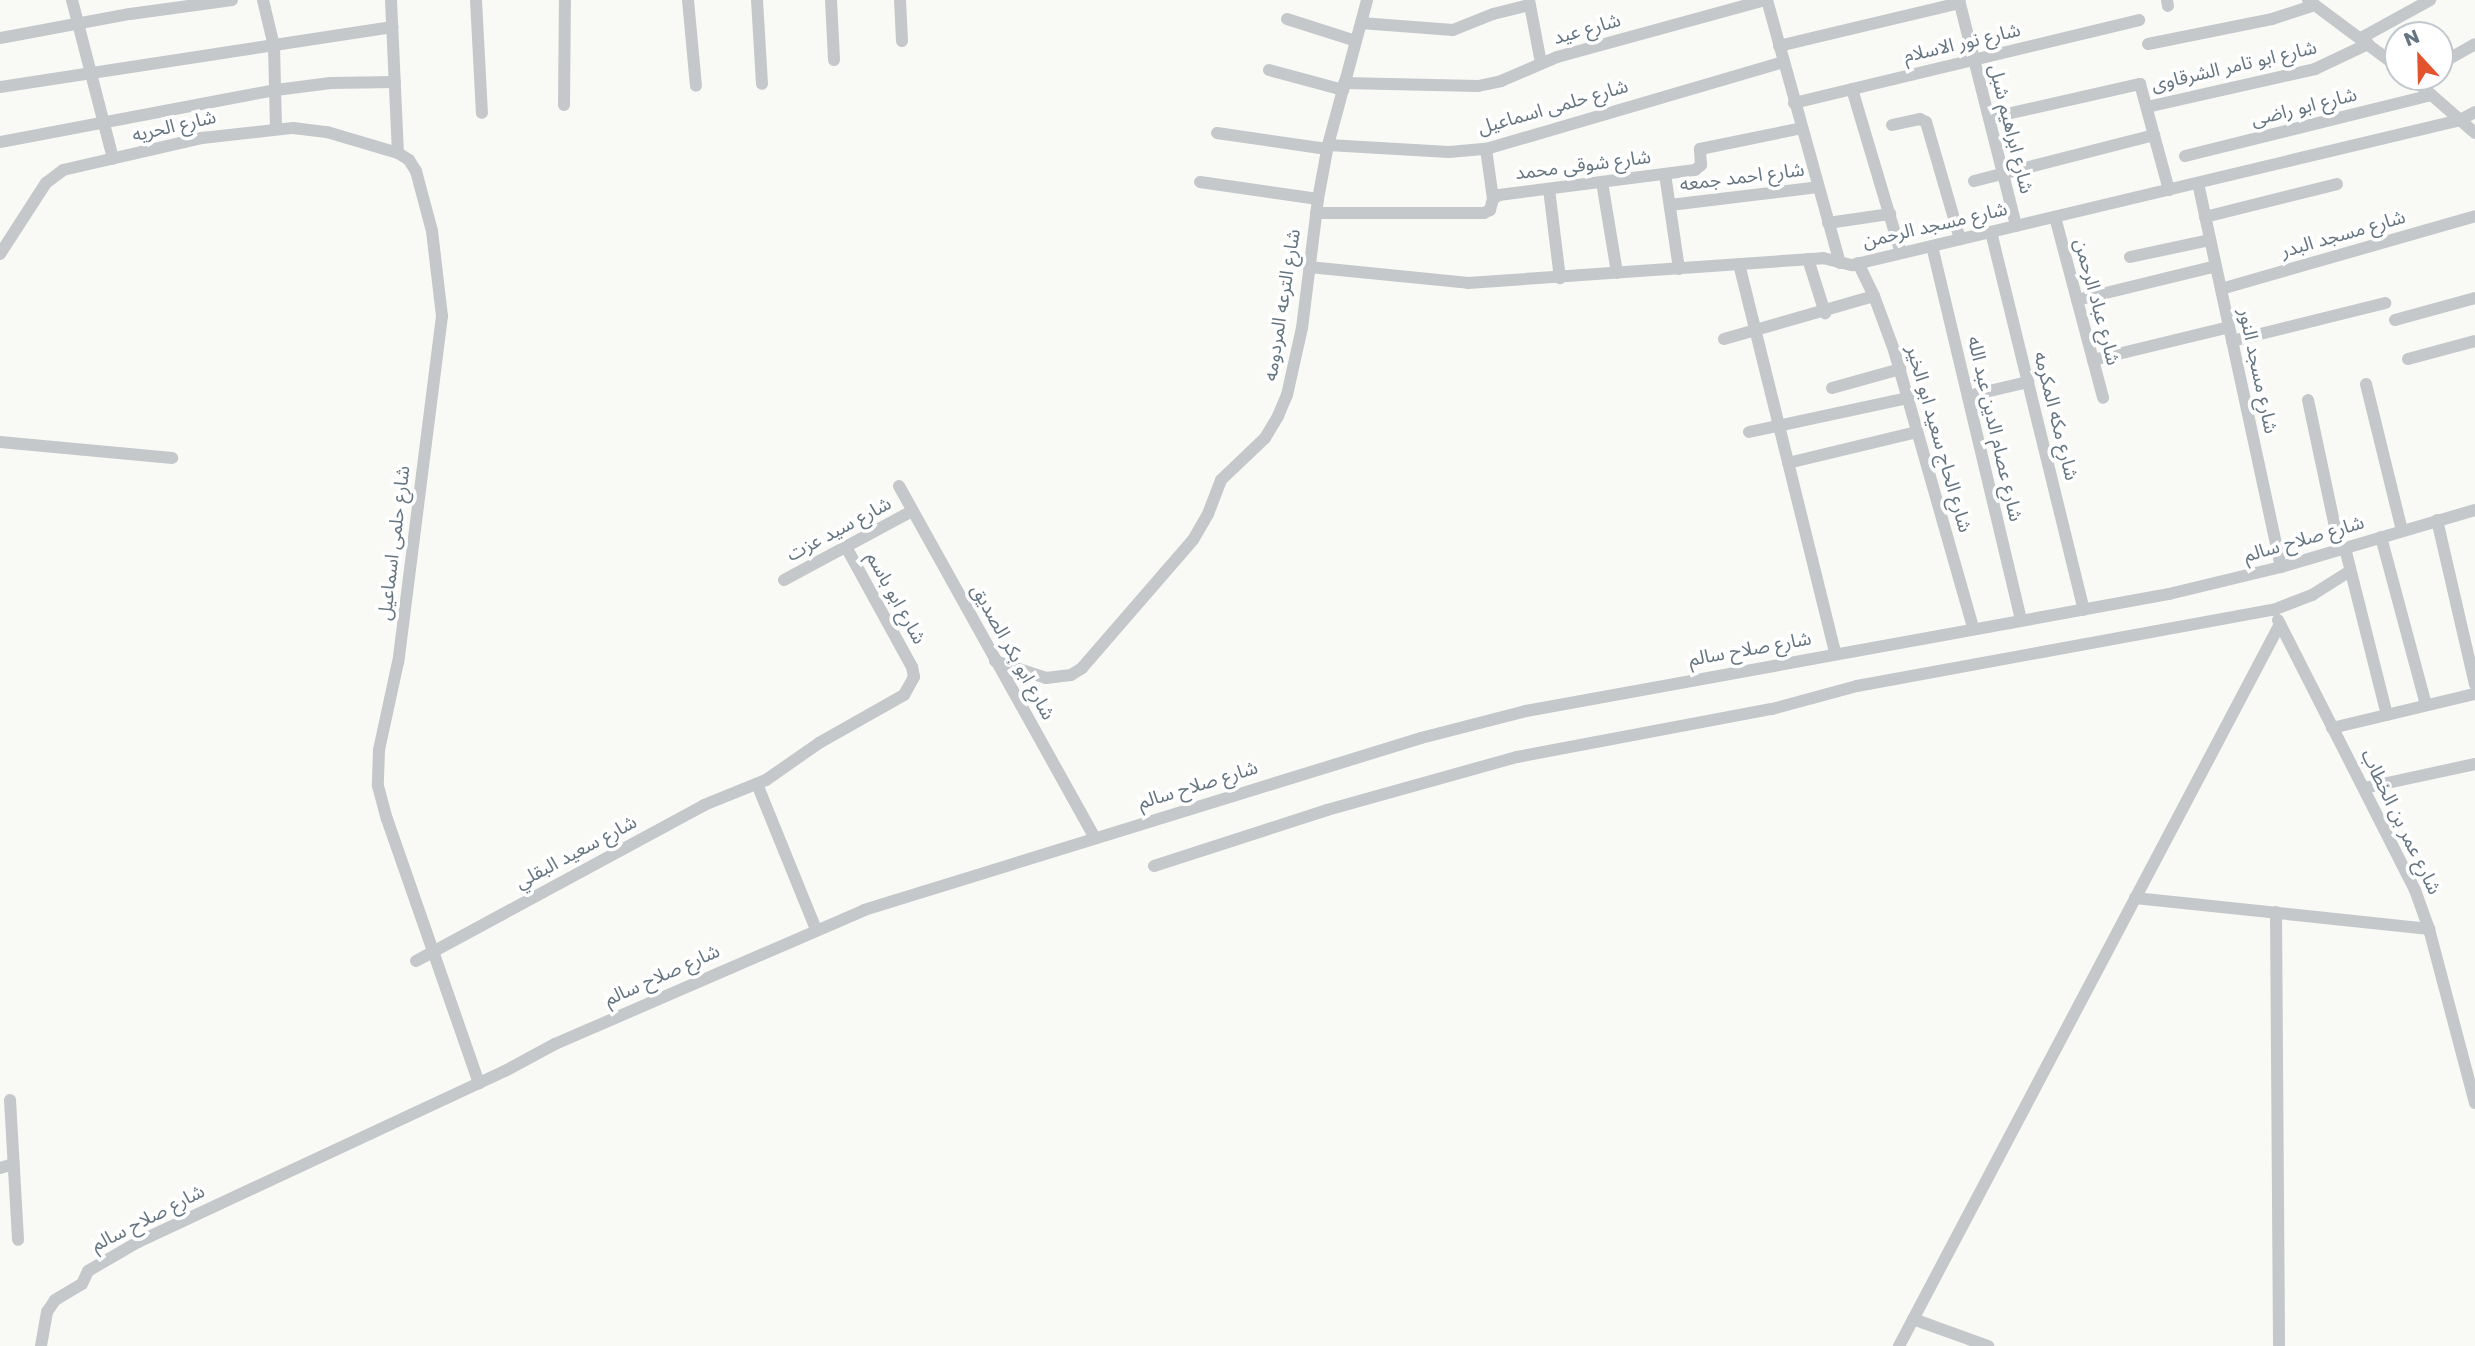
<!DOCTYPE html>
<meta charset="utf-8">
<style>
body{margin:0}
#map{position:relative;width:2475px;height:1346px;overflow:hidden;background:#f9f9f6;font-family:Poppins,"Noto Sans Arabic",sans-serif}
div>[style]{position:absolute}
[style*='--x']{left:calc(var(--x)*1px);top:calc(var(--y)*1px);width:calc(var(--w)*1px);rotate:calc(var(--a)*1deg)}
.minor>*{height:12px;margin:-6px;padding:0 6px;transform-origin:6px;border-radius:6px;background:#c4c8cb}
span{translate:-50% -50%;white-space:nowrap;text-align:center;line-height:1.15;-webkit-text-stroke:7px #fff;paint-order:stroke}
.street-label{font-size:19px;color:#647581}
.north{position:absolute;left:2384px;top:21px;width:70px;height:70px;box-sizing:border-box;background:#fff;border:2px solid #c1c8cd;border-radius:50%;rotate:338deg;font-size:19px;font-weight:700;line-height:28px;text-align:center;color:#647581}
.north::after{content:'';display:block;margin:auto;width:24px;height:32px;background:#e1542e;clip-path:polygon(50% 0,100% 100%,50% 72%,0 100%)}
</style>
<div id="map">
<div class="minor">
<div style="--x:72;--y:0;--w:164;--a:75.5"></div>
<div style="--x:263;--y:0;--w:47;--a:76.6"></div>
<div style="--x:274;--y:46;--w:83;--a:88.6"></div>
<div style="--x:391;--y:0;--w:153;--a:87.4"></div>
<div style="--x:476;--y:0;--w:113;--a:87"></div>
<div style="--x:688;--y:0;--w:86;--a:84.7"></div>
<div style="--x:757;--y:0;--w:84;--a:86.6"></div>
<div style="--x:831;--y:0;--w:60;--a:87.1"></div>
<div style="--x:900;--y:0;--w:41;--a:87.2"></div>
<div style="--x:1529;--y:0;--w:64;--a:79.2"></div>
<div style="--x:1767;--y:0;--w:273;--a:74.5"></div>
<div style="--x:1959;--y:0;--w:233;--a:75.8"></div>
<div style="--x:2167;--y:0;--w:6;--a:81"></div>
<div style="--x:2308;--y:0;--w:112;--a:36.7"></div>
<div style="--x:1287;--y:19;--w:72;--a:17.7"></div>
<div style="--x:1361;--y:23;--w:92;--a:4.4"></div>
<div style="--x:1453;--y:30;--w:43;--a:-21.8"></div>
<div style="--x:1493;--y:14;--w:38;--a:-14"></div>
<div style="--x:0;--y:38;--w:132;--a:-10.5"></div>
<div style="--x:130;--y:14;--w:103;--a:-7.8"></div>
<div style="--x:2361;--y:38;--w:79;--a:-28.8"></div>
<div style="--x:2148;--y:44;--w:126;--a:-11.4"></div>
<div style="--x:2272;--y:19;--w:45;--a:-18"></div>
<div style="--x:1779;--y:46;--w:186;--a:-13.4"></div>
<div style="--x:2440;--y:64;--w:40;--a:-29.7"></div>
<div style="--x:1269;--y:70;--w:77;--a:15.1"></div>
<div style="--x:2411;--y:77;--w:85;--a:41.2"></div>
<div style="--x:1344;--y:83;--w:134;--a:1.3"></div>
<div style="--x:1478;--y:86;--w:24;--a:-12"></div>
<div style="--x:1501;--y:81;--w:61;--a:-23.2"></div>
<div style="--x:1557;--y:57;--w:216;--a:-15.3"></div>
<div style="--x:0;--y:87;--w:397;--a:-8.7"></div>
<div style="--x:1852;--y:89;--w:171;--a:73.4"></div>
<div style="--x:1794;--y:103;--w:355;--a:-13.5"></div>
<div style="--x:564;--y:105;--w:105;--a:-89.5"></div>
<div style="--x:2147;--y:107;--w:172;--a:-12.7"></div>
<div style="--x:2315;--y:69;--w:59;--a:-25.3"></div>
<div style="--x:1989;--y:118;--w:155;--a:-12.7"></div>
<div style="--x:2140;--y:84;--w:110;--a:74.7"></div>
<div style="--x:1892;--y:125;--w:29;--a:-12"></div>
<div style="--x:1920;--y:119;--w:7;--a:27"></div>
<div style="--x:1926;--y:122;--w:122;--a:73.8"></div>
<div style="--x:1217;--y:133;--w:111;--a:8.3"></div>
<div style="--x:0;--y:142;--w:281;--a:-10.7"></div>
<div style="--x:276;--y:90;--w:55;--a:-7.3"></div>
<div style="--x:331;--y:83;--w:64;--a:-0.9"></div>
<div style="--x:1328;--y:145;--w:121;--a:3.3"></div>
<div style="--x:1449;--y:152;--w:37;--a:-5"></div>
<div style="--x:1486;--y:149;--w:310;--a:-16.3"></div>
<div style="--x:1486;--y:149;--w:50;--a:82"></div>
<div style="--x:2185;--y:156;--w:254;--a:-13.9"></div>
<div style="--x:1665;--y:174;--w:96;--a:81.6"></div>
<div style="--x:1974;--y:181;--w:186;--a:-14.3"></div>
<div style="--x:1200;--y:182;--w:119;--a:8.2"></div>
<div style="--x:1602;--y:182;--w:92;--a:80.6"></div>
<div style="--x:2198;--y:183;--w:393;--a:77.8"></div>
<div style="--x:1549;--y:189;--w:90;--a:83"></div>
<div style="--x:1670;--y:205;--w:149;--a:-6.9"></div>
<div style="--x:1316;--y:213;--w:168;--a:0"></div>
<div style="--x:1484;--y:213;--w:7;--a:-27"></div>
<div style="--x:1490;--y:210;--w:11;--a:-75"></div>
<div style="--x:1493;--y:199;--w:7;--a:-34"></div>
<div style="--x:1499;--y:195;--w:198;--a:-7.3"></div>
<div style="--x:1695;--y:170;--w:8;--a:-40"></div>
<div style="--x:1701;--y:165;--w:16;--a:-94"></div>
<div style="--x:1700;--y:149;--w:104;--a:-11.6"></div>
<div style="--x:2055;--y:217;--w:187;--a:75.1"></div>
<div style="--x:2205;--y:217;--w:136;--a:-14"></div>
<div style="--x:1828;--y:223;--w:63;--a:-8.3"></div>
<div style="--x:1991;--y:232;--w:389;--a:76.2"></div>
<div style="--x:1932;--y:246;--w:384;--a:76.6"></div>
<div style="--x:0;--y:254;--w:85;--a:-57.1"></div>
<div style="--x:46;--y:183;--w:21;--a:-37"></div>
<div style="--x:63;--y:170;--w:143;--a:-13"></div>
<div style="--x:202;--y:138;--w:92;--a:-6.3"></div>
<div style="--x:293;--y:128;--w:34;--a:7"></div>
<div style="--x:327;--y:132;--w:74;--a:16.5"></div>
<div style="--x:398;--y:153;--w:13;--a:32"></div>
<div style="--x:409;--y:160;--w:13;--a:58"></div>
<div style="--x:416;--y:171;--w:62;--a:75.1"></div>
<div style="--x:432;--y:231;--w:86;--a:83.3"></div>
<div style="--x:442;--y:316;--w:349;--a:97.2"></div>
<div style="--x:398;--y:662;--w:90;--a:102.2"></div>
<div style="--x:379;--y:750;--w:36;--a:92"></div>
<div style="--x:378;--y:786;--w:34;--a:75"></div>
<div style="--x:387;--y:819;--w:280;--a:70.8"></div>
<div style="--x:2130;--y:257;--w:82;--a:-12"></div>
<div style="--x:1808;--y:259;--w:57;--a:72.5"></div>
<div style="--x:1858;--y:263;--w:37;--a:64"></div>
<div style="--x:1874;--y:296;--w:58;--a:69.7"></div>
<div style="--x:1894;--y:350;--w:289;--a:74.1"></div>
<div style="--x:1739;--y:264;--w:401;--a:76.1"></div>
<div style="--x:1309;--y:267;--w:160;--a:5.7"></div>
<div style="--x:1468;--y:283;--w:356;--a:-4"></div>
<div style="--x:1823;--y:258;--w:30;--a:14"></div>
<div style="--x:1852;--y:265;--w:625;--a:-13.41"></div>
<div style="--x:2460;--y:120;--w:17;--a:-28"></div>
<div style="--x:2221;--y:289;--w:264;--a:-16"></div>
<div style="--x:2077;--y:300;--w:143;--a:-13.7"></div>
<div style="--x:2395;--y:320;--w:83;--a:-15.4"></div>
<div style="--x:1724;--y:339;--w:156;--a:-16"></div>
<div style="--x:2232;--y:341;--w:158;--a:-13.9"></div>
<div style="--x:2408;--y:359;--w:69;--a:-15"></div>
<div style="--x:2093;--y:360;--w:140;--a:-13.6"></div>
<div style="--x:2366;--y:384;--w:151;--a:76.2"></div>
<div style="--x:1832;--y:388;--w:71;--a:-15.6"></div>
<div style="--x:1968;--y:396;--w:62;--a:-13.1"></div>
<div style="--x:2308;--y:400;--w:153;--a:78"></div>
<div style="--x:1749;--y:432;--w:163;--a:-12.1"></div>
<div style="--x:0;--y:442;--w:173;--a:5.3"></div>
<div style="--x:1788;--y:463;--w:133;--a:-13.5"></div>
<div style="--x:899;--y:486;--w:402;--a:60.9"></div>
<div style="--x:2437;--y:520;--w:169;--a:77"></div>
<div style="--x:2381;--y:537;--w:174;--a:75"></div>
<div style="--x:2345;--y:548;--w:172;--a:75.9"></div>
<div style="--x:784;--y:580;--w:145;--a:-28.3"></div>
<div style="--x:2278;--y:620;--w:303;--a:63.1"></div>
<div style="--x:2415;--y:890;--w:41;--a:70.3"></div>
<div style="--x:2429;--y:929;--w:180;--a:75.2"></div>
<div style="--x:995;--y:661;--w:54;--a:18.4"></div>
<div style="--x:1046;--y:678;--w:25;--a:-7"></div>
<div style="--x:1071;--y:675;--w:13;--a:-32"></div>
<div style="--x:1082;--y:668;--w:169;--a:-49.1"></div>
<div style="--x:1193;--y:540;--w:30;--a:-60"></div>
<div style="--x:1208;--y:514;--w:36;--a:-69"></div>
<div style="--x:1221;--y:480;--w:61;--a:-43.7"></div>
<div style="--x:1265;--y:438;--w:26;--a:-59"></div>
<div style="--x:1278;--y:416;--w:23;--a:-67"></div>
<div style="--x:1287;--y:395;--w:69;--a:-77.4"></div>
<div style="--x:1302;--y:328;--w:130;--a:-82.9"></div>
<div style="--x:1318;--y:199;--w:55;--a:-79.5"></div>
<div style="--x:1328;--y:145;--w:150;--a:-74.9"></div>
<div style="--x:2332;--y:728;--w:147;--a:-13.4"></div>
<div style="--x:757;--y:784;--w:157;--a:67.9"></div>
<div style="--x:2364;--y:788;--w:114;--a:-12.2"></div>
<div style="--x:1154;--y:866;--w:182;--a:-17.9"></div>
<div style="--x:1327;--y:810;--w:197;--a:-15.6"></div>
<div style="--x:1517;--y:757;--w:259;--a:-10.7"></div>
<div style="--x:1772;--y:709;--w:88;--a:-15.1"></div>
<div style="--x:1857;--y:686;--w:423;--a:-10.4"></div>
<div style="--x:2273;--y:610;--w:42;--a:-21"></div>
<div style="--x:2312;--y:595;--w:45;--a:-32.3"></div>
<div style="--x:2135;--y:898;--w:296;--a:6"></div>
<div style="--x:2276;--y:912;--w:434;--a:89.6"></div>
<div style="--x:416;--y:961;--w:328;--a:-28.4"></div>
<div style="--x:704;--y:805;--w:67;--a:-22"></div>
<div style="--x:766;--y:780;--w:65;--a:-34.9"></div>
<div style="--x:819;--y:743;--w:98;--a:-29.5"></div>
<div style="--x:904;--y:695;--w:21;--a:-61"></div>
<div style="--x:914;--y:677;--w:10;--a:-101"></div>
<div style="--x:912;--y:667;--w:137;--a:-118.8"></div>
<div style="--x:10;--y:1100;--w:140;--a:86.7"></div>
<div style="--x:0;--y:1168;--w:14;--a:-17"></div>
<div style="--x:1913;--y:1319;--w:80;--a:19.8"></div>
<div style="--x:41;--y:1346;--w:35;--a:-80"></div>
<div style="--x:47;--y:1312;--w:14;--a:-56"></div>
<div style="--x:55;--y:1300;--w:31;--a:-31"></div>
<div style="--x:82;--y:1284;--w:14;--a:-65"></div>
<div style="--x:88;--y:1271;--w:58;--a:-30.1"></div>
<div style="--x:138;--y:1242;--w:405;--a:-25"></div>
<div style="--x:505;--y:1071;--w:57;--a:-28.4"></div>
<div style="--x:555;--y:1044;--w:337;--a:-23.4"></div>
<div style="--x:864;--y:910;--w:583;--a:-17.16"></div>
<div style="--x:1421;--y:738;--w:108;--a:-14.4"></div>
<div style="--x:1526;--y:711;--w:654;--a:-10.31"></div>
<div style="--x:2169;--y:594;--w:115;--a:-13.6"></div>
<div style="--x:2281;--y:567;--w:202;--a:-16.4"></div>
<div style="--x:1899;--y:1346;--w:816;--a:-62.18"></div>
</div>
<div class="street-label">
<span style="left:1587px;top:29px;rotate:-16deg">شارع عيد</span>
<span style="left:1962px;top:43px;rotate:-13deg">شارع نور الاسلام</span>
<span style="left:2234px;top:66px;rotate:-13deg">شارع ابو تامر الشرقاوى</span>
<span style="left:1553px;top:107px;rotate:-16deg">شارع حلمى اسماعيل</span>
<span style="left:2304px;top:107px;rotate:-14deg">شارع ابو راضى</span>
<span style="left:174px;top:126px;rotate:-13deg">شارع الحريه</span>
<span style="left:2011px;top:129px;rotate:76deg">شارع ابراهيم شبل</span>
<span style="left:1583px;top:165px;rotate:-7deg">شارع شوقى محمد</span>
<span style="left:1742px;top:177px;rotate:-7deg">شارع احمد جمعه</span>
<span style="left:1935px;top:225px;rotate:-13deg">شارع مسجد الرحمن</span>
<span style="left:2343px;top:234px;rotate:-16deg">شارع مسجد البدر</span>
<span style="left:2097px;top:302px;rotate:75deg">شارع عباد الرحمن</span>
<span style="left:1282px;top:305px;rotate:-81deg">شارع الترعه المردومه</span>
<span style="left:2258px;top:371px;rotate:78deg">شارع مسجد النور</span>
<span style="left:2056px;top:416px;rotate:76deg">شارع مكه المكرمه</span>
<span style="left:1995px;top:429px;rotate:77deg">شارع عصام الدين عبد الله</span>
<span style="left:1939px;top:439px;rotate:74deg">شارع الحاج سعيد ابو الخير</span>
<span style="left:839px;top:529px;rotate:-28deg">شارع سيد عزت</span>
<span style="left:2304px;top:539px;rotate:-16deg">شارع صلاح سالم</span>
<span style="left:394px;top:543px;rotate:-83deg">شارع حلمى اسماعيل</span>
<span style="left:896px;top:598px;rotate:61deg">شارع ابو باسم</span>
<span style="left:1750px;top:649px;rotate:-10deg">شارع صلاح سالم</span>
<span style="left:1013px;top:652px;rotate:61deg">شارع ابو بكر الصديق</span>
<span style="left:1198px;top:785px;rotate:-17deg">شارع صلاح سالم</span>
<span style="left:2401px;top:822px;rotate:64deg">شارع عمر بن الخطاب</span>
<span style="left:576px;top:852px;rotate:-28deg">شارع سعيد البقلي</span>
<span style="left:662px;top:975px;rotate:-24deg">شارع صلاح سالم</span>
<span style="left:148px;top:1218px;rotate:-27deg">شارع صلاح سالم</span>
</div>
<div class="north">N</div>
</div>
